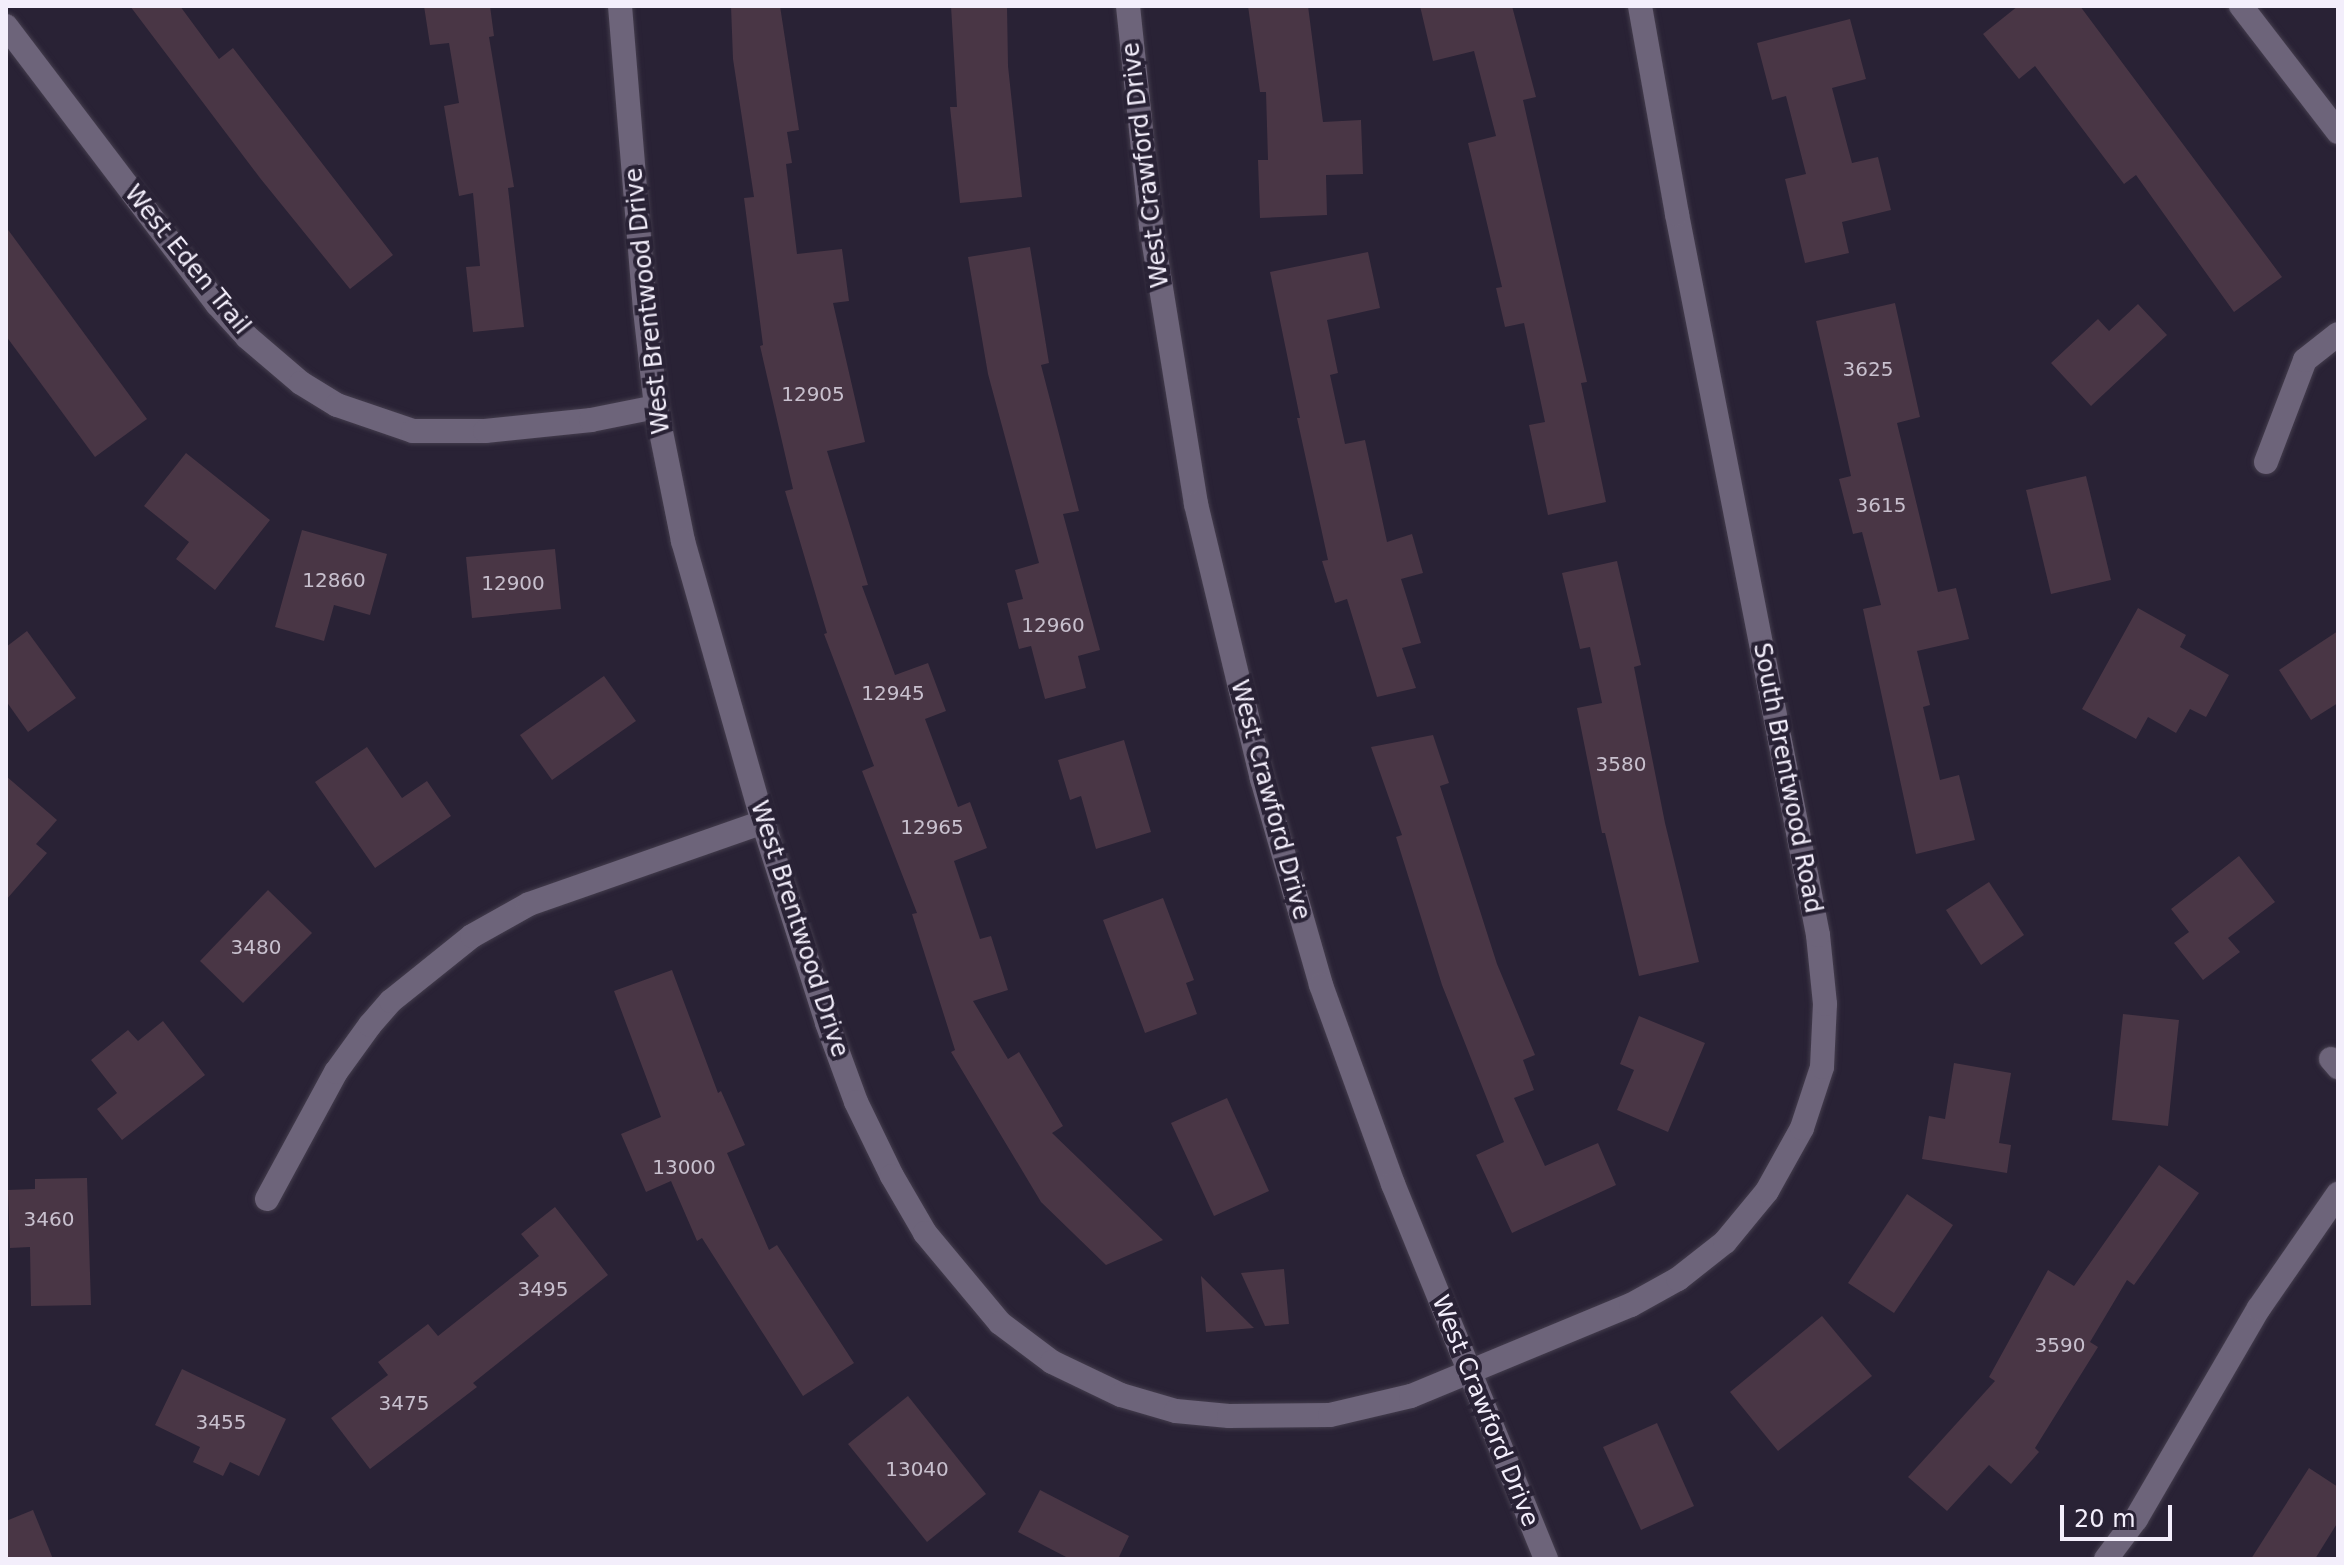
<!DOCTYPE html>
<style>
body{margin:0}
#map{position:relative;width:2344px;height:1565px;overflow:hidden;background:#292235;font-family:"DejaVu Sans",sans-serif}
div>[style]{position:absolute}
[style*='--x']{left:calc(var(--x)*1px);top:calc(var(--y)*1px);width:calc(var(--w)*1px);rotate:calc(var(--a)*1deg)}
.building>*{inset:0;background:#493645}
.roads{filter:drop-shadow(0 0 2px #443d4d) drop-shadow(0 0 2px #443d4d)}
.minor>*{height:24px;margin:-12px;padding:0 12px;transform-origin:12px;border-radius:12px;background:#6d647a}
span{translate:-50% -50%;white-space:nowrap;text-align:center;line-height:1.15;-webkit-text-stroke:8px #292235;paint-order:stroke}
.number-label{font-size:20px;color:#c8c0ce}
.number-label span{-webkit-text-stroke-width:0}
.street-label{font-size:24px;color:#f3eefb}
.frame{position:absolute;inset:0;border:8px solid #f3eefb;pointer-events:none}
.scale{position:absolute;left:2060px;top:1505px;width:112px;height:36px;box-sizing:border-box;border:4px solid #f3eefb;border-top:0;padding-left:10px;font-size:24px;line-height:28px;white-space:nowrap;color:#f3eefb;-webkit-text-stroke:6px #292235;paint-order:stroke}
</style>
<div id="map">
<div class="building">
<div style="clip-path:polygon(130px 6px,180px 6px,219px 59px,233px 48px,393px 255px,350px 289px,260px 178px)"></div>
<div style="clip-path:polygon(424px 6px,490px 6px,494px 36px,489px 37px,514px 187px,508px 188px,524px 327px,473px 332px,466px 267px,480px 266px,473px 193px,459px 196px,444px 106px,459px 103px,449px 43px,430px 45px)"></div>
<div style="clip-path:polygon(731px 6px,780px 6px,799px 130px,787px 132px,792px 163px,786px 164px,797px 254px,842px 249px,849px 301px,833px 303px,865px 442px,827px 451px,868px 585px,862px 586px,895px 675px,928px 663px,946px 711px,925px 719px,958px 807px,970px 802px,987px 848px,954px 861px,980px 939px,991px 936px,1008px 990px,973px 1001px,1008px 1059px,1019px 1052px,1063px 1126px,1052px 1133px,1163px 1240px,1106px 1265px,1041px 1202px,951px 1052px,955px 1050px,912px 914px,917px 913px,862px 771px,874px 766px,824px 634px,827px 633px,785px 491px,793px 489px,760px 346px,763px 345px,744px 198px,754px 197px,733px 59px)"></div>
<div style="clip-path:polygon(951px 6px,1007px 6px,1008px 66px,1022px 197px,960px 203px,950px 107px,957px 107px)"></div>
<div style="clip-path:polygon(1248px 6px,1308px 6px,1323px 122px,1361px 120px,1363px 174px,1326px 175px,1327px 215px,1260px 218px,1258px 160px,1268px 160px,1266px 92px,1260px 92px)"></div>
<div style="clip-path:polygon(1420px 6px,1512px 6px,1536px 97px,1523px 100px,1587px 382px,1581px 383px,1606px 502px,1548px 515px,1529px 425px,1545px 422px,1524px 323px,1505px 327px,1496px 288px,1502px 287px,1468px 143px,1496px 136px,1474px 51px,1433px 61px)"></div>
<div style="clip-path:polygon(2018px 6px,2080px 6px,2282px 277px,2234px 312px,2136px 175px,2124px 184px,2035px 66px,2019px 79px,1983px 34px)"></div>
<div style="clip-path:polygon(1850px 19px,1866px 79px,1832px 88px,1852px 163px,1878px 157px,1891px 210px,1842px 222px,1849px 253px,1805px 263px,1785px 179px,1806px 174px,1786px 96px,1772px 100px,1757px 43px)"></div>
<div style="clip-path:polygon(6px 227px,147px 419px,95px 457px,6px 336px)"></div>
<div style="clip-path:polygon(1030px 247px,1049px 363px,1041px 365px,1079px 511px,1063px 514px,1100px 650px,1078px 656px,1086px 688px,1045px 699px,1031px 646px,1019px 649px,1007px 603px,1023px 599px,1015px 570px,1039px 563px,988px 374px,968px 257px)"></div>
<div style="clip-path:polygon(1368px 252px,1380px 308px,1327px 320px,1338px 373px,1330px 375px,1345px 444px,1365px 440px,1387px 542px,1412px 534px,1423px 573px,1401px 579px,1421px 643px,1402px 648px,1416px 688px,1377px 697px,1347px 599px,1335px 603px,1322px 561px,1328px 560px,1297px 418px,1300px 418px,1270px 272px)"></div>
<div style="clip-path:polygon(1895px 303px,1920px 417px,1897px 423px,1938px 592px,1956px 588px,1969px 639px,1917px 651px,1930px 705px,1923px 707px,1940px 780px,1959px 775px,1975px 840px,1916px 854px,1863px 609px,1881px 605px,1862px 532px,1853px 534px,1839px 479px,1851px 476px,1816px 321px)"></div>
<div style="clip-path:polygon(2138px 304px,2167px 335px,2091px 406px,2051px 363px,2098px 319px,2109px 331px)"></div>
<div style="clip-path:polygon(186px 453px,270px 520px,215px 590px,176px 559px,189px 542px,144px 506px)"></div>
<div style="clip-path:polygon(2086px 476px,2111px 580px,2051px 594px,2026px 490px)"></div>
<div style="clip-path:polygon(302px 530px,387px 554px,370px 615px,334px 605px,324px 641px,275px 627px)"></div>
<div style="clip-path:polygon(555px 549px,561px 609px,472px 618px,466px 557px)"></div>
<div style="clip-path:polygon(1617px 561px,1641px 665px,1634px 667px,1665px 823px,1699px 962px,1639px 976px,1605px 833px,1602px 833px,1577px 708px,1602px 703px,1590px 647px,1580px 649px,1562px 573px)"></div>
<div style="clip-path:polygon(2138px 608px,2186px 635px,2180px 647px,2229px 675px,2206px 717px,2190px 709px,2176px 733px,2148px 717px,2136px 739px,2082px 709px)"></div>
<div style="clip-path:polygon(27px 631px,76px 698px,28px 732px,6px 701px,6px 647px)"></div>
<div style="clip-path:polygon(2338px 631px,2338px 703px,2311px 720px,2279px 670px)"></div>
<div style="clip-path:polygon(604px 676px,636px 721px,552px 780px,520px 735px)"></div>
<div style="clip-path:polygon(1433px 735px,1449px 783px,1440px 786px,1497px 964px,1535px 1055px,1523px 1060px,1534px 1090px,1514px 1098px,1545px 1166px,1598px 1143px,1616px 1185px,1512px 1233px,1476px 1155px,1504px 1142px,1442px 985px,1396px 837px,1402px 835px,1371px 747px)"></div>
<div style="clip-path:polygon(1124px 740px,1151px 832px,1096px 849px,1081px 796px,1070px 800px,1058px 760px)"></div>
<div style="clip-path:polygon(367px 747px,402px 798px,427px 781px,451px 816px,375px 868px,315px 782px)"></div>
<div style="clip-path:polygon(6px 776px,57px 820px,36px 844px,47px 853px,6px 900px)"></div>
<div style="clip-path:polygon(2239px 856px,2275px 902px,2228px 938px,2240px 952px,2203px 980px,2174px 943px,2189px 932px,2171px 909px)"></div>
<div style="clip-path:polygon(1989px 882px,2024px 935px,1981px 965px,1946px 910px)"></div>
<div style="clip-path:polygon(268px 890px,312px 933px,243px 1003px,200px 961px)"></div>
<div style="clip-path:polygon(1163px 898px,1194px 980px,1186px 983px,1197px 1014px,1145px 1033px,1103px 920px)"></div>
<div style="clip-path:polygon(672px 970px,718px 1093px,721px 1091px,745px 1145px,727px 1153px,769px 1250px,777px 1245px,854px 1363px,803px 1396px,702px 1238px,697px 1241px,671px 1181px,646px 1192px,621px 1134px,661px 1117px,614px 991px)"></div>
<div style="clip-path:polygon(2123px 1014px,2179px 1020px,2168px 1126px,2112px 1120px)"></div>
<div style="clip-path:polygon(1639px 1016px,1705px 1043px,1668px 1132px,1617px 1110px,1634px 1070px,1620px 1064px)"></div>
<div style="clip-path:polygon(163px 1021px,205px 1075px,122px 1140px,97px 1109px,117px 1093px,91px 1060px,128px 1030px,138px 1041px)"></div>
<div style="clip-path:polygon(1954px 1063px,2011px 1073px,1999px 1143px,2011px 1145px,2007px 1173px,1922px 1159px,1929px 1116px,1945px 1119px)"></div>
<div style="clip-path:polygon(1227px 1098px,1269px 1191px,1214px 1216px,1171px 1123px)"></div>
<div style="clip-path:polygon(2159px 1165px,2199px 1193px,2134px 1285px,2127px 1280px,2090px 1342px,2098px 1347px,2035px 1448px,2039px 1452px,2011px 1484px,1989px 1465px,1947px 1511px,1908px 1477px,1995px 1381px,1989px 1377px,2048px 1270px,2074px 1286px)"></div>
<div style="clip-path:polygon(87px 1178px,91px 1305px,31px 1306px,30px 1247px,10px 1248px,8px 1190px,35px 1189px,35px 1179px)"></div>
<div style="clip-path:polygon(1907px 1194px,1953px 1225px,1894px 1313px,1848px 1283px)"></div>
<div style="clip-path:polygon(555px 1207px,608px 1275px,473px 1383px,477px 1387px,370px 1469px,331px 1418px,388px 1375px,378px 1362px,428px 1324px,438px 1336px,539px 1256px,521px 1234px)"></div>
<div style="clip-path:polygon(1284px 1269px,1289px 1324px,1265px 1326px,1241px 1273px)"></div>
<div style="clip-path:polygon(1201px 1276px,1254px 1328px,1206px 1332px)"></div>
<div style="clip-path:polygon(1822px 1316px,1872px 1376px,1778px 1451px,1730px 1392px)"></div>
<div style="clip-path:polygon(182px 1369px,286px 1419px,259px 1476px,230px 1462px,223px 1476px,193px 1462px,200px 1447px,155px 1425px)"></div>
<div style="clip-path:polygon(908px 1396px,986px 1494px,927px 1542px,848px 1444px)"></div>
<div style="clip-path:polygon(1657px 1423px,1694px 1506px,1641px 1530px,1603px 1447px)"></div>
<div style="clip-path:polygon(2309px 1468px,2338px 1487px,2338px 1522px,2315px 1559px,2251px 1559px)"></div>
<div style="clip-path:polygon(1040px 1490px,1129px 1536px,1118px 1559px,1070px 1559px,1018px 1532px)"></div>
<div style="clip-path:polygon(33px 1510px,53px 1559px,6px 1559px,6px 1521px)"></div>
</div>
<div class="roads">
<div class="minor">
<div style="--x:620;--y:6;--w:305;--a:85.3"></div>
<div style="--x:645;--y:310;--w:98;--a:83.5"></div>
<div style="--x:656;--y:407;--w:137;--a:78.6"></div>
<div style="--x:683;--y:541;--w:292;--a:74.1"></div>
<div style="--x:763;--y:822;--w:211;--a:72.3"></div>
<div style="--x:827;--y:1023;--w:84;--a:69.8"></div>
<div style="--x:856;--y:1102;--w:82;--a:64.1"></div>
<div style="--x:892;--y:1176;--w:66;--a:59.9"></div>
<div style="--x:925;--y:1233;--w:117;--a:50.2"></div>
<div style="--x:1000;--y:1323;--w:65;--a:36.9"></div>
<div style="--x:1052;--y:1362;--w:76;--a:25.6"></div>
<div style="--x:1121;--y:1395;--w:57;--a:16.2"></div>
<div style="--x:1176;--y:1411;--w:53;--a:5.4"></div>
<div style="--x:1229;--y:1416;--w:101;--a:-0.6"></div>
<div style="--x:1330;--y:1415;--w:83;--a:-13.2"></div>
<div style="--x:1411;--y:1396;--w:238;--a:-22.5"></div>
<div style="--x:1631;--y:1305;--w:54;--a:-29"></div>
<div style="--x:1678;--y:1279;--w:60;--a:-38.2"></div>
<div style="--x:1725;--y:1242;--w:66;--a:-50.5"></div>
<div style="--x:1767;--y:1191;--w:72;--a:-60.9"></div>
<div style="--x:1802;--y:1128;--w:64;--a:-71.8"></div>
<div style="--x:1822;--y:1067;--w:63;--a:-87.3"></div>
<div style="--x:1825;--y:1004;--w:69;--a:-95.8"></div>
<div style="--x:1818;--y:935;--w:735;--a:-101.07"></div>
<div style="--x:1677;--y:214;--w:211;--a:-100.1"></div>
<div style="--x:1128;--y:6;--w:221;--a:84"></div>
<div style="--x:1151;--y:226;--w:282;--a:80.8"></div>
<div style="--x:1196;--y:504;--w:283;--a:76.5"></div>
<div style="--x:1262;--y:779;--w:214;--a:74"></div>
<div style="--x:1321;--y:985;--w:212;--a:70.1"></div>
<div style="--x:1393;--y:1184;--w:405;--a:67.8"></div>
<div style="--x:2241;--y:6;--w:159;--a:52.4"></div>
<div style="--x:6;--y:26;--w:349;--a:52.8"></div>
<div style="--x:217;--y:304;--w:45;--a:47.7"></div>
<div style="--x:247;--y:337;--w:71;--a:40.4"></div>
<div style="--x:301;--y:383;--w:42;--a:31.4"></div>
<div style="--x:337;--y:405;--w:80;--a:18.9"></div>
<div style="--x:413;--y:431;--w:72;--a:0"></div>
<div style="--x:485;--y:431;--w:107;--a:-5.9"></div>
<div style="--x:591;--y:420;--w:66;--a:-11.3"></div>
<div style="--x:2266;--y:462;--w:109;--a:-69.1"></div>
<div style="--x:2305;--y:360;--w:42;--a:-38.2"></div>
<div style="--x:2331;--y:1059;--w:11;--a:49"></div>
<div style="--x:267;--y:1199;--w:145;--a:-61.5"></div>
<div style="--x:336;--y:1072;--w:58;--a:-54.1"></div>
<div style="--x:370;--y:1025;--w:32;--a:-49"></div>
<div style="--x:391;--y:1001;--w:104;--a:-38.7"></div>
<div style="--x:472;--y:936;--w:65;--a:-29.3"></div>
<div style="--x:529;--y:904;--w:248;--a:-19.3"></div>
<div style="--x:2106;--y:1559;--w:50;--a:-53.1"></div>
<div style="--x:2136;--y:1519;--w:244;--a:-59.8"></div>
<div style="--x:2259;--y:1308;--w:139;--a:-55.3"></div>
</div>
</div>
<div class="number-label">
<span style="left:1868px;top:369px">3625</span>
<span style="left:813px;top:394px">12905</span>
<span style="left:1881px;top:505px">3615</span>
<span style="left:334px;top:580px">12860</span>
<span style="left:513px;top:583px">12900</span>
<span style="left:1053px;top:625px">12960</span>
<span style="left:893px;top:693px">12945</span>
<span style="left:1621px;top:764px">3580</span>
<span style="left:932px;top:827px">12965</span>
<span style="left:256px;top:947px">3480</span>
<span style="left:684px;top:1167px">13000</span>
<span style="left:49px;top:1219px">3460</span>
<span style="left:543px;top:1289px">3495</span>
<span style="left:2060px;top:1345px">3590</span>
<span style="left:404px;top:1403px">3475</span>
<span style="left:221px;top:1422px">3455</span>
<span style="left:917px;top:1469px">13040</span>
</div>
<div class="street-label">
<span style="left:1146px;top:165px;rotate:-97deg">West Crawford Drive</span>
<span style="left:187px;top:260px;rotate:51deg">West Eden Trail</span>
<span style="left:648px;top:301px;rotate:-96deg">West Brentwood Drive</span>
<span style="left:1787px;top:778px;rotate:79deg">South Brentwood Road</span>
<span style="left:1270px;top:800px;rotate:75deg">West Crawford Drive</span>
<span style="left:799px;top:929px;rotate:72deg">West Brentwood Drive</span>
<span style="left:1485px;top:1411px;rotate:68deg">West Crawford Drive</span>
</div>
<div class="frame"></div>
<div class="scale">20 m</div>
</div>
